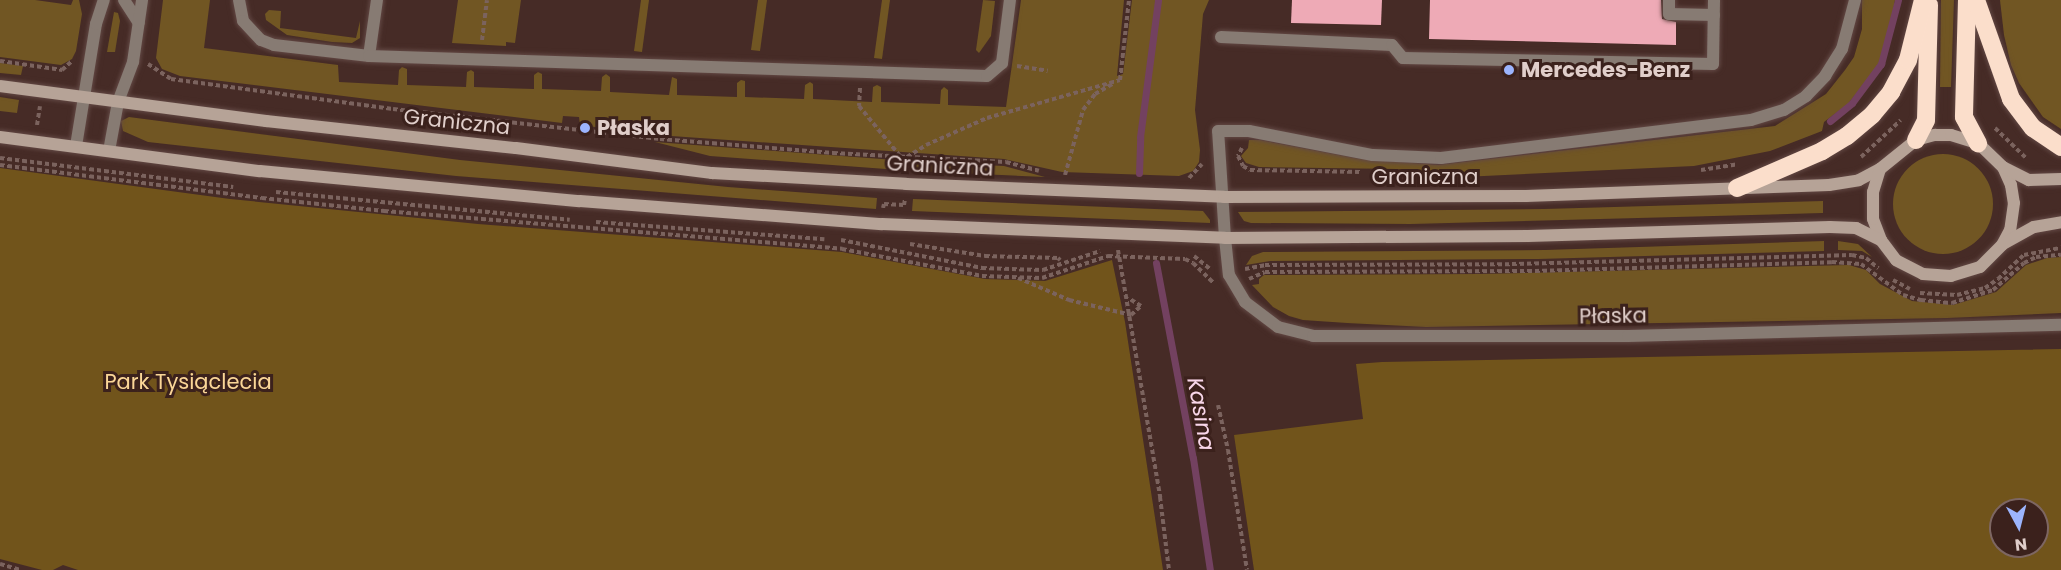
<!DOCTYPE html>
<meta charset="utf-8">
<style>
body{margin:0}
#map{position:relative;width:2061px;height:570px;overflow:hidden;background:#462b26;font-family:Poppins,sans-serif}
div>[style]{position:absolute}
[style*='--x']{left:calc(var(--x)*1px);top:calc(var(--y)*1px);width:calc(var(--w)*1px);rotate:calc(var(--a)*1deg)}
.green>*{inset:0;background:#715623}
.round{border-radius:50%}
.forest>*{inset:0;background:#71541b}
.stream>*{height:7px;margin:-3.5px;padding:0 3.5px;transform-origin:3.5px;border-radius:3.5px;background:#734160}
.building>*{inset:0;background:#eeaab6}
.path>*{height:4px;margin-top:-2px;transform-origin:0;background:repeating-linear-gradient(90deg,#7b635e 0 4.5px,transparent 0 7.5px)}
.roads{filter:drop-shadow(0 0 2px #624844) drop-shadow(0 0 2px #624844)}
.service>*{height:12px;margin:-6px;padding:0 6px;transform-origin:6px;border-radius:6px;background:#877b73}
.minor>*{height:12px;margin:-6px;padding:0 6px;transform-origin:6px;border-radius:6px;background:#877b73}
.secondary>*{height:12px;margin:-6px;padding:0 6px;transform-origin:6px;border-radius:6px;background:#b6a397}
.motorway>*{height:18px;margin:-9px;padding:0 9px;transform-origin:9px;border-radius:9px;background:#fbdecb}
.dots>*{width:16px;height:16px;translate:-50% -50%;box-sizing:border-box;border:3px solid #3b211c;border-radius:50%}
span{translate:-50% -50%;white-space:nowrap;text-align:center;line-height:1.15;-webkit-text-stroke:6px #3b211c;paint-order:stroke}
.poi-label{font-size:21px;color:#e0ceca;font-weight:700}
.left{translate:0 -50%;text-align:left}
.street-label{font-size:21px;color:#e0ceca}
.park-label{font-size:21px;color:#fad697}
.water-label{font-size:22px;color:#f9d7ea;font-style:italic}
.north{position:absolute;left:1989px;top:498px;width:60px;height:60px;box-sizing:border-box;background:#3b211c;border:2px solid #7d6662;border-radius:50%;rotate:173deg;font-size:16px;font-weight:700;line-height:24px;text-align:center;color:#e0ceca}
.north::after{content:'';display:block;margin:auto;width:21px;height:27px;background:#9cb4fd;clip-path:polygon(50% 0,100% 100%,50% 72%,0 100%)}
</style>
<div id="map">
<div class="green">
<div style="clip-path:polygon(0 0,35px 0,71px 5px,73px 0,79px 0,82px 14px,76px 51px,72px 59px,61px 65px,0 57px)"></div>
<div style="clip-path:polygon(163px 0,210px 0,204px 48px,338px 65px,339px 82px,398px 85px,399px 70px,402px 67px,407px 69px,407px 85px,466px 87px,467px 72px,471px 70px,474px 72px,474px 87px,534px 89px,534px 75px,538px 72px,542px 74px,542px 89px,601px 91px,602px 77px,606px 74px,610px 77px,610px 92px,669px 95px,672px 77px,677px 79px,677px 95px,737px 97px,737px 83px,741px 80px,745px 81px,745px 97px,804px 99px,805px 85px,810px 82px,813px 84px,813px 99px,872px 102px,873px 87px,877px 85px,881px 87px,881px 102px,940px 104px,941px 90px,944px 87px,948px 90px,948px 105px,1006px 107px,1021px 0,1124px 0,1117px 76px,1123px 74px,1132px 0,1209px 0,1203px 14px,1195px 110px,1200px 150px,1199px 162px,1193px 171px,1179px 176px,1062px 172px,1004px 159px,657px 135px,580px 125px,579px 117px,563px 116px,562px 123px,180px 76px,162px 69px,156px 58px)"></div>
<div style="clip-path:polygon(458px 0,521px 0,515px 43px,506px 42px,506px 46px,452px 43px)"></div>
<div style="clip-path:polygon(641px 0,649px 0,642px 52px,634px 51px)"></div>
<div style="clip-path:polygon(758px 0,767px 0,760px 51px,751px 50px)"></div>
<div style="clip-path:polygon(882px 0,890px 0,882px 59px,874px 58px)"></div>
<div style="clip-path:polygon(983px 0,995px 1px,991px 36px,979px 53px,976px 50px)"></div>
<div style="clip-path:polygon(1862px 0,1895px 0,1890px 29px,1879px 64px,1848px 104px,1824px 122px,1822px 131px,1770px 151px,1694px 166px,1463px 177px,1423px 175px,1397px 169px,1259px 167px,1246px 163px,1241px 156px,1248px 148px,1249px 140px,1260px 140px,1360px 159px,1438px 165px,1775px 126px,1826px 94px,1845px 70px,1854px 57px,1862px 29px)"></div>
<div style="clip-path:polygon(1941px 0,1954px 0,1951px 87px,1940px 87px)"></div>
<div style="clip-path:polygon(2000px 0,2061px 0,2061px 129px,2043px 117px,2019px 83px,2011px 65px,2004px 35px)"></div>
<div style="clip-path:polygon(269px 10px,281px 11px,280px 28px,356px 38px,360px 21px,360px 38px,352px 43px,332px 42px,287px 35px,266px 20px,265px 14px)"></div>
<div style="clip-path:polygon(114px 12px,118px 13px,120px 21px,115px 52px,107px 52px)"></div>
<div style="clip-path:polygon(0 63px,23px 66px,21px 75px,0 73px)"></div>
<div style="clip-path:polygon(0 97px,19px 100px,17px 113px,0 111px)"></div>
<div style="clip-path:polygon(129px 117px,460px 160px,728px 187px,877px 198px,876px 209px,456px 176px,148px 142px,123px 131px,121px 121px)"></div>
<div style="clip-path:polygon(655px 142px,895px 160px,899px 163px,899px 170px,710px 156px)"></div>
<div class="round" style="left:1893px;top:154px;width:100px;height:100px"></div>
<div style="clip-path:polygon(920px 162px,1004px 166px,1045px 177px,914px 171px,914px 166px)"></div>
<div style="clip-path:polygon(913px 199px,1203px 211px,1210px 220px,1210px 223px,912px 211px)"></div>
<div style="clip-path:polygon(1823px 201px,1823px 213px,1410px 224px,1251px 223px,1244px 221px,1238px 212px,1544px 209px)"></div>
<div style="clip-path:polygon(1824px 241px,1824px 251px,1538px 259px,1270px 261px,1246px 265px,1252px 256px,1263px 252px,1545px 250px)"></div>
<div style="clip-path:polygon(1838px 241px,1858px 244px,1872px 257px,1862px 251px,1838px 250px)"></div>
<div style="clip-path:polygon(2061px 257px,2061px 313px,1947px 318px,1426px 327px,1347px 323px,1303px 320px,1289px 316px,1273px 307px,1252px 285px,1259px 284px,1259px 279px,1264px 275px,1480px 274px,1849px 265px,1866px 270px,1880px 284px,1912px 301px,1953px 305px,1996px 292px,2026px 265px,2047px 258px)"></div>
</div>
<div class="forest">
<div style="clip-path:polygon(0 168px,230px 199px,478px 224px,842px 252px,985px 279px,1045px 281px,1112px 260px,1125px 322px,1163px 570px,78px 570px,63px 565px,53px 570px,42px 570px,0 559px)"></div>
<div style="clip-path:polygon(evenodd,2061px 349px,2061px 570px,1254px 570px,1234px 435px,1363px 419px,1356px 364px,1382px 362px,2061px 349px,2001px 510px,2037px 510px,2037px 546px,2001px 546px,2001px 510px)"></div>
</div>
<div class="stream">
<div style="--x:1830;--y:121;--w:28;--a:-39"></div>
<div style="--x:1852;--y:103;--w:49;--a:-53.4"></div>
<div style="--x:1881;--y:64;--w:66;--a:-75.1"></div>
<div style="--x:1139;--y:173;--w:36;--a:-88"></div>
<div style="--x:1140;--y:137;--w:138;--a:-82.5"></div>
<div style="--x:1156;--y:263;--w:198;--a:79.3"></div>
<div style="--x:1193;--y:458;--w:113;--a:81.4"></div>
</div>
<div class="building">
<div style="clip-path:polygon(1292px 0,1382px 0,1381px 25px,1291px 23px)"></div>
<div style="clip-path:polygon(1430px 0,1661px 0,1662px 19px,1676px 22px,1676px 45px,1429px 39px)"></div>
</div>
<div class="path">
<div style="--x:482;--y:40;--w:40;--a:-82.9"></div>
<div style="--x:0;--y:61;--w:63;--a:8.3"></div>
<div style="--x:62;--y:70;--w:15;--a:-42"></div>
<div style="--x:148;--y:64;--w:27;--a:33"></div>
<div style="--x:171;--y:79;--w:224;--a:7.7"></div>
<div style="--x:393;--y:109;--w:269;--a:6.4"></div>
<div style="--x:660;--y:139;--w:174;--a:4.6"></div>
<div style="--x:833;--y:153;--w:173;--a:3"></div>
<div style="--x:1006;--y:162;--w:34;--a:15"></div>
<div style="--x:1017;--y:66;--w:31;--a:9"></div>
<div style="--x:1120;--y:80;--w:81;--a:-83.6"></div>
<div style="--x:860;--y:88;--w:18;--a:93"></div>
<div style="--x:859;--y:106;--w:65;--a:50.6"></div>
<div style="--x:37;--y:125;--w:19;--a:-81"></div>
<div style="--x:1995;--y:128;--w:43;--a:44.1"></div>
<div style="--x:1242;--y:148;--w:9;--a:117"></div>
<div style="--x:1238;--y:156;--w:11;--a:63"></div>
<div style="--x:1243;--y:166;--w:8;--a:30"></div>
<div style="--x:1250;--y:170;--w:111;--a:1"></div>
<div style="--x:1861;--y:157;--w:54;--a:-42.8"></div>
<div style="--x:0;--y:158;--w:235;--a:7.1"></div>
<div style="--x:0;--y:165;--w:264;--a:7.2"></div>
<div style="--x:262;--y:198;--w:123;--a:6.1"></div>
<div style="--x:384;--y:211;--w:460;--a:4.7"></div>
<div style="--x:842;--y:249;--w:143;--a:10.9"></div>
<div style="--x:982;--y:276;--w:60;--a:1.9"></div>
<div style="--x:1042;--y:278;--w:70;--a:-18.4"></div>
<div style="--x:1108;--y:256;--w:77;--a:2.2"></div>
<div style="--x:1185;--y:259;--w:9;--a:27"></div>
<div style="--x:1193;--y:263;--w:28;--a:44"></div>
<div style="--x:907;--y:168;--w:11;--a:-90"></div>
<div style="--x:907;--y:157;--w:22;--a:-32"></div>
<div style="--x:926;--y:145;--w:67;--a:-23.9"></div>
<div style="--x:987;--y:118;--w:138;--a:-15.9"></div>
<div style="--x:1701;--y:170;--w:37;--a:-9"></div>
<div style="--x:1065;--y:175;--w:67;--a:-74.5"></div>
<div style="--x:1083;--y:110;--w:20;--a:-53"></div>
<div style="--x:1095;--y:94;--w:22;--a:-30"></div>
<div style="--x:1189;--y:178;--w:19;--a:-47"></div>
<div style="--x:276;--y:192;--w:295;--a:5.4"></div>
<div style="--x:883;--y:208;--w:4;--a:-76"></div>
<div style="--x:884;--y:204;--w:20;--a:3"></div>
<div style="--x:904;--y:205;--w:6;--a:-81"></div>
<div style="--x:596;--y:222;--w:229;--a:4.3"></div>
<div style="--x:841;--y:240;--w:144;--a:11.2"></div>
<div style="--x:982;--y:268;--w:61;--a:1.9"></div>
<div style="--x:1043;--y:270;--w:60;--a:-18.4"></div>
<div style="--x:910;--y:244;--w:76;--a:9.1"></div>
<div style="--x:985;--y:256;--w:73;--a:1.6"></div>
<div style="--x:1058;--y:258;--w:3;--a:45"></div>
<div style="--x:1118;--y:250;--w:251;--a:80.3"></div>
<div style="--x:1160;--y:497;--w:74;--a:83"></div>
<div style="--x:1194;--y:256;--w:22;--a:39"></div>
<div style="--x:1245;--y:269;--w:20;--a:-11"></div>
<div style="--x:1265;--y:265;--w:247;--a:-0.2"></div>
<div style="--x:1512;--y:264;--w:340;--a:-1.5"></div>
<div style="--x:1852;--y:255;--w:14;--a:12"></div>
<div style="--x:1866;--y:258;--w:16;--a:40"></div>
<div style="--x:1018;--y:278;--w:56;--a:23.3"></div>
<div style="--x:1069;--y:300;--w:64;--a:13.6"></div>
<div style="--x:1131;--y:315;--w:13;--a:-42"></div>
<div style="--x:1141;--y:306;--w:15;--a:-148"></div>
<div style="--x:1249;--y:279;--w:17;--a:-24"></div>
<div style="--x:1265;--y:272;--w:270;--a:-0.2"></div>
<div style="--x:1535;--y:271;--w:297;--a:-1.7"></div>
<div style="--x:1832;--y:262;--w:29;--a:4"></div>
<div style="--x:1861;--y:264;--w:52;--a:36.4"></div>
<div style="--x:1903;--y:295;--w:19;--a:16"></div>
<div style="--x:1921;--y:300;--w:31;--a:6"></div>
<div style="--x:1952;--y:303;--w:43;--a:-17.6"></div>
<div style="--x:1993;--y:290;--w:41;--a:-41.1"></div>
<div style="--x:2024;--y:263;--w:13;--a:-27"></div>
<div style="--x:2036;--y:257;--w:25;--a:-5"></div>
<div style="--x:1893;--y:280;--w:19;--a:28"></div>
<div style="--x:1920;--y:293;--w:37;--a:3"></div>
<div style="--x:1957;--y:295;--w:29;--a:-14"></div>
<div style="--x:1985;--y:288;--w:16;--a:-35"></div>
<div style="--x:1998;--y:279;--w:35;--a:-43"></div>
<div style="--x:2024;--y:255;--w:38;--a:-11"></div>
<div style="--x:1218;--y:405;--w:46;--a:77.5"></div>
<div style="--x:1228;--y:450;--w:121;--a:81"></div>
<div style="--x:0;--y:564;--w:22;--a:16"></div>
</div>
<div class="roads">
<div class="service">
<div style="--x:124;--y:0;--w:27;--a:57"></div>
<div style="--x:239;--y:0;--w:21;--a:79"></div>
<div style="--x:243;--y:21;--w:26;--a:47"></div>
<div style="--x:261;--y:40;--w:14;--a:21"></div>
<div style="--x:274;--y:45;--w:96;--a:6.6"></div>
<div style="--x:369;--y:56;--w:57;--a:-81.9"></div>
<div style="--x:1669;--y:0;--w:14;--a:90"></div>
<div style="--x:1669;--y:14;--w:45;--a:1.3"></div>
<div style="--x:1221;--y:37;--w:171;--a:2.7"></div>
<div style="--x:1392;--y:45;--w:17;--a:50"></div>
<div style="--x:1403;--y:58;--w:310;--a:1.1"></div>
<div style="--x:1713;--y:64;--w:64;--a:-89.1"></div>
<div style="--x:369;--y:56;--w:618;--a:1.85"></div>
<div style="--x:987;--y:76;--w:20;--a:-41"></div>
<div style="--x:1002;--y:63;--w:64;--a:-82.8"></div>
<div style="--x:76;--y:146;--w:124;--a:-80.7"></div>
<div style="--x:96;--y:24;--w:25;--a:-72"></div>
<div style="--x:109;--y:151;--w:50;--a:-79.6"></div>
<div style="--x:118;--y:102;--w:43;--a:-69.4"></div>
<div style="--x:133;--y:62;--w:63;--a:-81.7"></div>
<div style="--x:1225;--y:238;--w:107;--a:-93.7"></div>
<div style="--x:1218;--y:131;--w:31;--a:0"></div>
<div style="--x:1249;--y:131;--w:126;--a:11"></div>
<div style="--x:1373;--y:155;--w:68;--a:2.5"></div>
<div style="--x:1441;--y:158;--w:312;--a:-7"></div>
<div style="--x:1751;--y:120;--w:34;--a:-17"></div>
<div style="--x:1784;--y:110;--w:26;--a:-32"></div>
<div style="--x:1806;--y:96;--w:28;--a:-46"></div>
<div style="--x:1825;--y:76;--w:32;--a:-58"></div>
<div style="--x:1842;--y:49;--w:51;--a:-75.1"></div>
</div>
<div class="minor">
<div style="--x:1225;--y:238;--w:37;--a:84"></div>
<div style="--x:1229;--y:275;--w:31;--a:59"></div>
<div style="--x:1245;--y:302;--w:41;--a:37.1"></div>
<div style="--x:1278;--y:327;--w:36;--a:14"></div>
<div style="--x:1313;--y:336;--w:315;--a:0"></div>
<div style="--x:1628;--y:336;--w:433;--a:-1.5"></div>
</div>
<div class="secondary">
<div style="--x:0;--y:86;--w:268;--a:7.5"></div>
<div style="--x:266;--y:121;--w:251;--a:6.2"></div>
<div style="--x:516;--y:148;--w:198;--a:7.3"></div>
<div style="--x:712;--y:173;--w:194;--a:3.2"></div>
<div style="--x:906;--y:184;--w:318;--a:2.3"></div>
<div style="--x:1224;--y:197;--w:302;--a:-0.2"></div>
<div style="--x:1526;--y:196;--w:303;--a:-2.1"></div>
<div style="--x:1829;--y:185;--w:30;--a:-9"></div>
<div style="--x:1859;--y:180;--w:24;--a:-28"></div>
<div style="--x:1880;--y:169;--w:46;--a:-38.9"></div>
<div style="--x:1916;--y:140;--w:20;--a:-15"></div>
<div style="--x:1935;--y:135;--w:16;--a:0"></div>
<div style="--x:1951;--y:135;--w:28;--a:17"></div>
<div style="--x:1978;--y:143;--w:35;--a:44"></div>
<div style="--x:2003;--y:167;--w:20;--a:66"></div>
<div style="--x:2011;--y:185;--w:18;--a:81"></div>
<div style="--x:2014;--y:203;--w:27;--a:98"></div>
<div style="--x:2010;--y:230;--w:17;--a:118"></div>
<div style="--x:2002;--y:245;--w:31;--a:135"></div>
<div style="--x:1980;--y:267;--w:30;--a:163"></div>
<div style="--x:1951;--y:276;--w:28;--a:-176"></div>
<div style="--x:1923;--y:274;--w:30;--a:-153"></div>
<div style="--x:1896;--y:260;--w:25;--a:-127"></div>
<div style="--x:1881;--y:240;--w:22;--a:-111"></div>
<div style="--x:1873;--y:219;--w:27;--a:-90"></div>
<div style="--x:1873;--y:192;--w:24;--a:-73"></div>
<div style="--x:0;--y:137;--w:262;--a:7.5"></div>
<div style="--x:260;--y:171;--w:321;--a:5.4"></div>
<div style="--x:580;--y:201;--w:303;--a:4.4"></div>
<div style="--x:882;--y:224;--w:343;--a:2.3"></div>
<div style="--x:1225;--y:238;--w:303;--a:-0.4"></div>
<div style="--x:1528;--y:236;--w:302;--a:-1.7"></div>
<div style="--x:1830;--y:227;--w:26;--a:2"></div>
<div style="--x:1856;--y:228;--w:28;--a:26"></div>
<div style="--x:2003;--y:167;--w:29;--a:27"></div>
<div style="--x:2029;--y:180;--w:32;--a:-2"></div>
<div style="--x:2003;--y:244;--w:35;--a:-29"></div>
<div style="--x:2034;--y:227;--w:27;--a:-10"></div>
</div>
<div class="motorway">
<div style="--x:1967;--y:0;--w:117;--a:91.5"></div>
<div style="--x:1964;--y:117;--w:30;--a:62"></div>
<div style="--x:1976;--y:0;--w:105;--a:70.5"></div>
<div style="--x:2011;--y:99;--w:36;--a:53"></div>
<div style="--x:2033;--y:128;--w:34;--a:34"></div>
<div style="--x:1916;--y:140;--w:22;--a:-63"></div>
<div style="--x:1926;--y:120;--w:115;--a:-88.5"></div>
<div style="--x:1737;--y:188;--w:93;--a:-23.5"></div>
<div style="--x:1822;--y:151;--w:29;--a:-31"></div>
<div style="--x:1847;--y:136;--w:33;--a:-40"></div>
<div style="--x:1872;--y:115;--w:30;--a:-50"></div>
<div style="--x:1891;--y:92;--w:36;--a:-62"></div>
<div style="--x:1908;--y:60;--w:62;--a:-76"></div>
</div>
</div>
<div class="dots">
<div style="left:1509px;top:70px;background:#9cb4fd"></div>
<div style="left:585px;top:128px;background:#9cb4fd"></div>
</div>
<div class="poi-label">
<span class="left" style="left:1521px;top:70px">Mercedes-Benz</span>
<span class="left" style="left:597px;top:128px">Płaska</span>
</div>
<div class="street-label">
<span style="left:457px;top:122px;rotate:6deg">Graniczna</span>
<span style="left:940px;top:166px;rotate:3deg">Graniczna</span>
<span style="left:1425px;top:177px">Graniczna</span>
<span style="left:1613px;top:316px;rotate:-1deg">Płaska</span>
</div>
<div class="park-label">
<span style="left:188px;top:382px">Park Tysiąclecia</span>
</div>
<div class="water-label">
<span style="left:1201px;top:414px;rotate:80deg">Kasina</span>
</div>
<div class="north">N</div>
</div>
